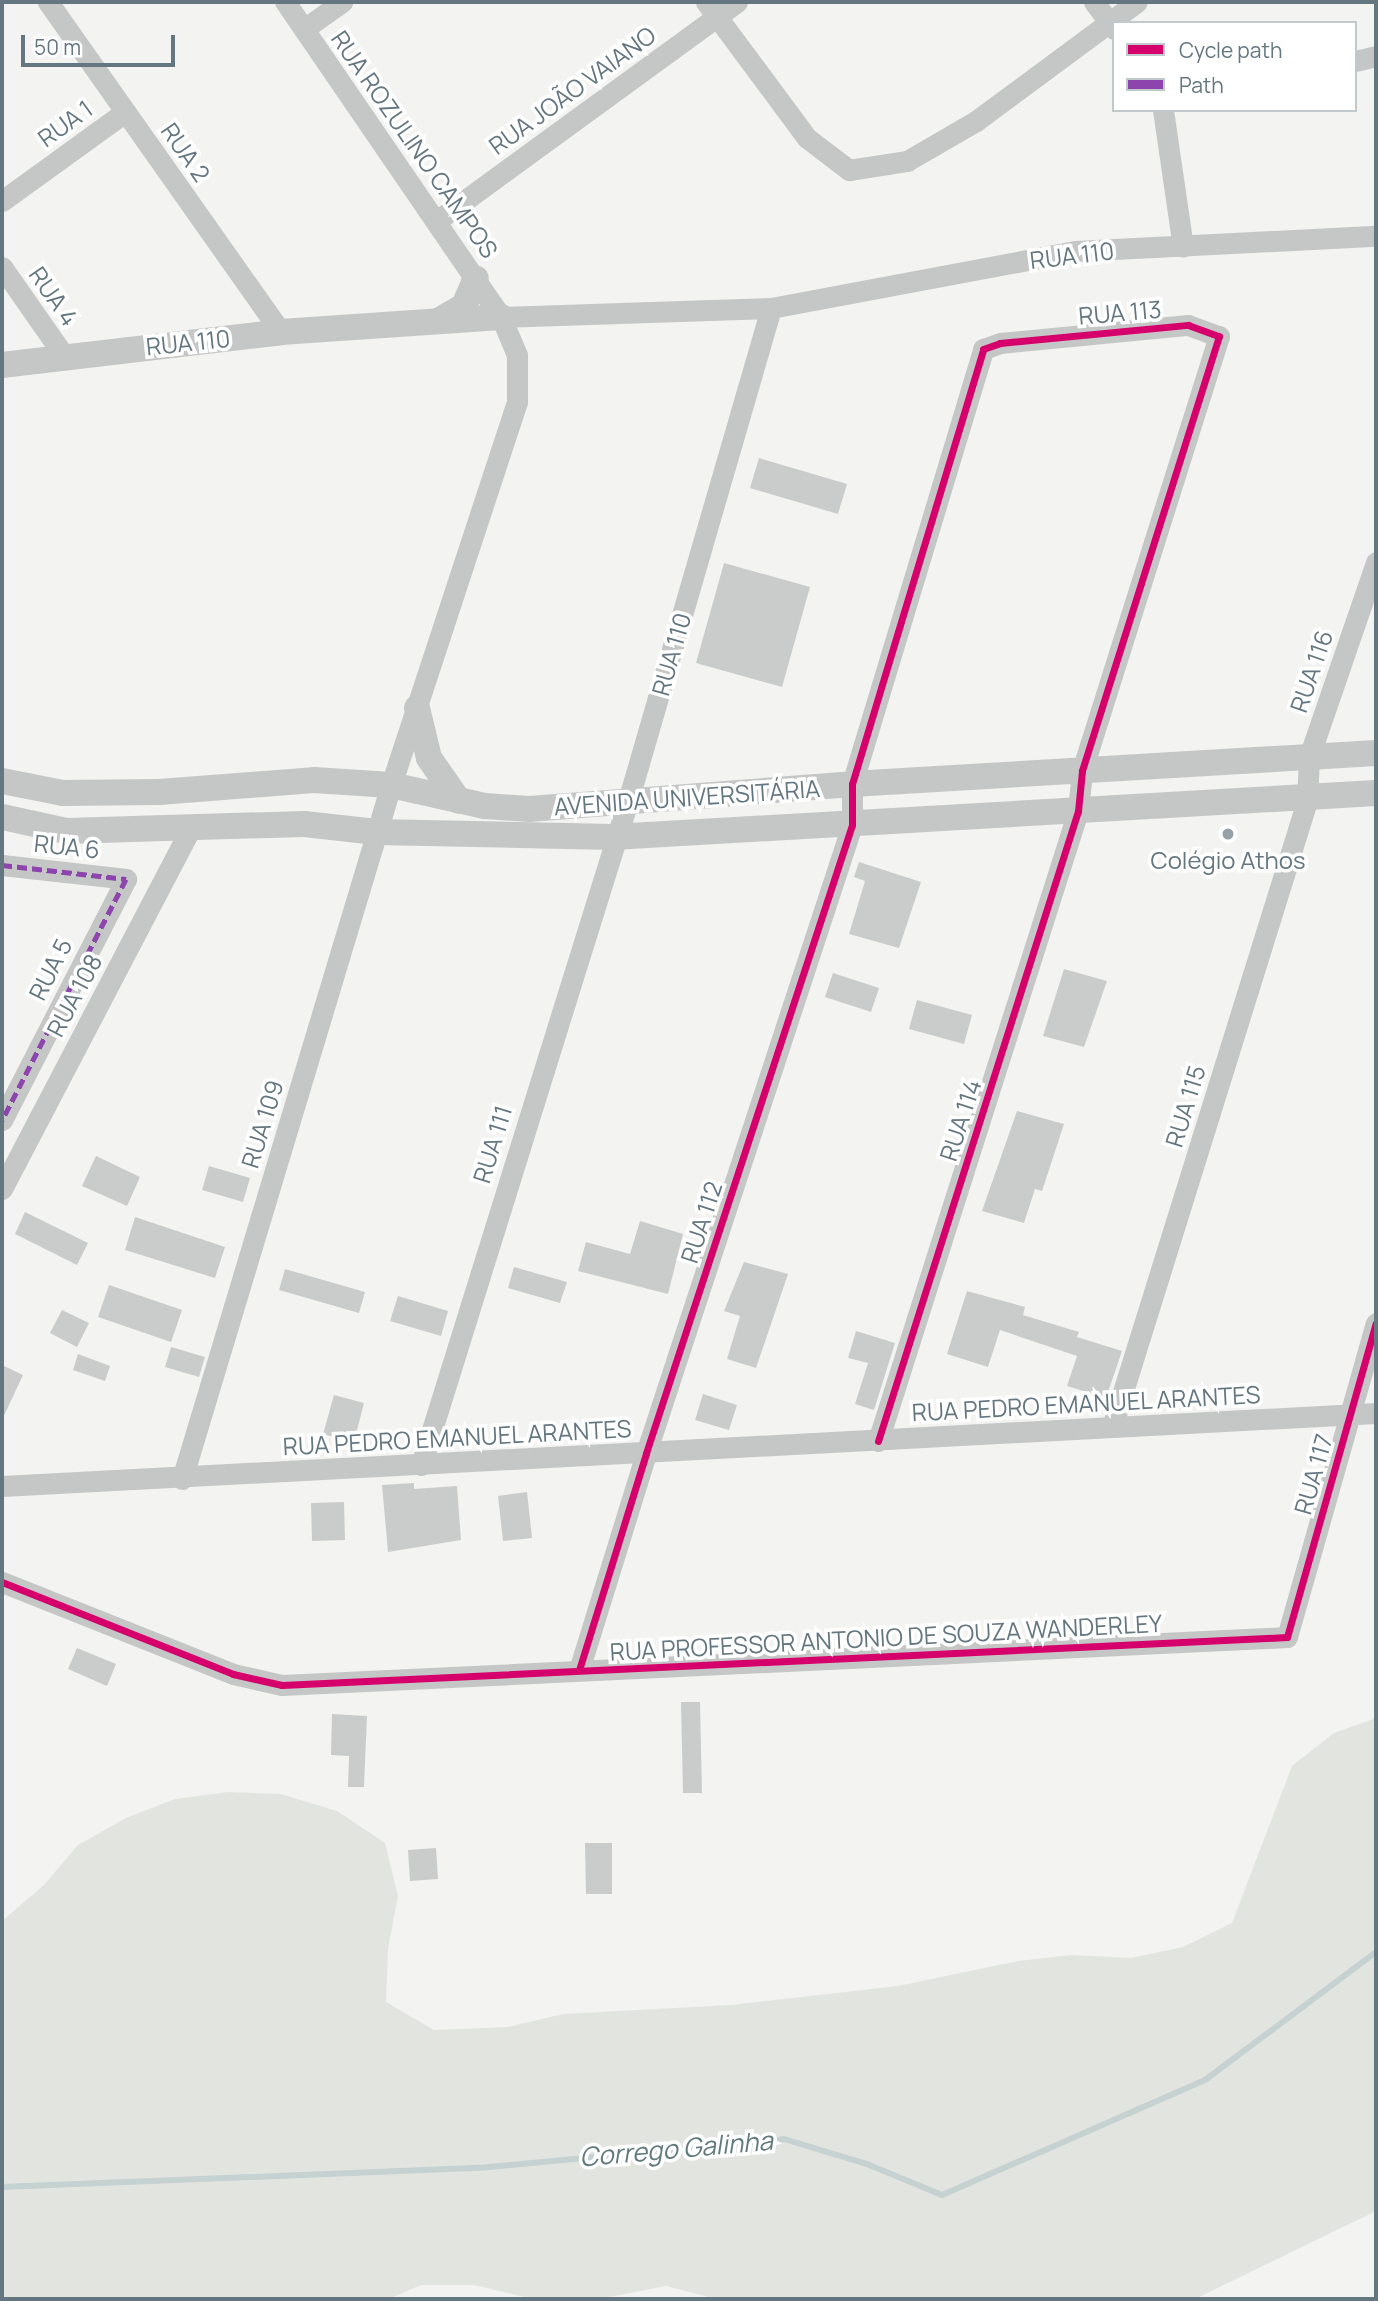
<!DOCTYPE html>
<meta charset="utf-8">
<style>
body{margin:0}
#map{position:relative;width:1378px;height:2301px;overflow:hidden;background:#f3f3f1;font-family:Manrope,sans-serif}
div>[style]{position:absolute}
[style*='--x']{left:calc(var(--x)*1px);top:calc(var(--y)*1px);width:calc(var(--w)*1px);rotate:calc(var(--a)*1deg)}
.green>*{inset:0;background:#e2e5df}
.stream>*{height:6px;margin:-3px;padding:0 3px;transform-origin:3px;border-radius:3px;background:#c6d1d2}
.building>*{inset:0;background:#cacccc}
.minor>*{height:21px;margin:-10.5px;padding:0 10.5px;transform-origin:10.5px;border-radius:10.5px;background:#c5c7c6}
.tertiary>*{height:26px;margin:-13px;padding:0 13px;transform-origin:13px;border-radius:13px;background:#c5c7c6}
.quiet>*{height:5px;margin-top:-2.5px;transform-origin:0;background:repeating-linear-gradient(90deg,#8e44ad 0 10px,transparent 0 15px)}
.cycleway>*{height:7px;margin:-3.5px;padding:0 3.5px;transform-origin:3.5px;border-radius:3.5px;background:#d6006c}
.dots>*{width:19px;height:19px;translate:-50% -50%;box-sizing:border-box;border:4px solid #fff;border-radius:50%}
span{translate:-50% -50%;white-space:nowrap;text-align:center;line-height:1.15;-webkit-text-stroke:7px #fff;paint-order:stroke}
.street-label{font-size:24px;color:#647780}
.poi-label{font-size:24px;color:#647780}
.water-label{font-size:26px;color:#607a7e;font-style:italic}
.frame{position:absolute;inset:0;border:4px solid #647780;pointer-events:none}
.legend{position:absolute;left:1112px;top:21px;width:245px;height:91px;box-sizing:border-box;background:#fff;border:2px solid #c1c9cc;margin:0;padding:9px 12px;list-style:none;font-size:21px;color:#647780}
.legend li{display:flex;align-items:center;gap:14px;height:35px}
.legend b{width:35px;border:2px solid #c1c9cc}
.scale{position:absolute;left:21px;top:35px;width:154px;height:32px;box-sizing:border-box;border:4px solid #647780;border-top:0;padding-left:9px;font-size:21px;line-height:24px;white-space:nowrap;color:#647780;-webkit-text-stroke:5px #fff;paint-order:stroke}
</style>
<div id="map">
<div class="green">
<div style="clip-path:polygon(1376px 1718px,1376px 2211px,1195px 2299px,716px 2299px,666px 2286px,599px 2299px,533px 2299px,474px 2285px,421px 2285px,389px 2299px,2px 2299px,2px 1921px,44px 1885px,78px 1845px,126px 1818px,175px 1799px,228px 1792px,281px 1794px,337px 1811px,385px 1843px,398px 1896px,388px 1949px,386px 2002px,434px 2030px,508px 2027px,563px 2014px,731px 2005px,898px 1986px,1018px 1961px,1072px 1955px,1131px 1958px,1183px 1947px,1232px 1923px,1292px 1766px,1334px 1733px)"></div>
</div>
<div class="stream">
<div style="--x:2;--y:2187;--w:477;--a:-2.3"></div>
<div style="--x:479;--y:2168;--w:306;--a:-5.4"></div>
<div style="--x:784;--y:2139;--w:87;--a:16.8"></div>
<div style="--x:867;--y:2164;--w:81;--a:22.5"></div>
<div style="--x:942;--y:2195;--w:287;--a:-23.6"></div>
<div style="--x:1205;--y:2080;--w:214;--a:-36.8"></div>
</div>
<div class="building">
<div style="clip-path:polygon(759px 458px,847px 484px,838px 514px,750px 488px)"></div>
<div style="clip-path:polygon(724px 563px,810px 587px,782px 687px,696px 663px)"></div>
<div style="clip-path:polygon(859px 862px,921px 882px,899px 948px,849px 934px,865px 881px,854px 877px)"></div>
<div style="clip-path:polygon(1064px 969px,1107px 981px,1084px 1047px,1043px 1036px)"></div>
<div style="clip-path:polygon(833px 973px,879px 988px,871px 1012px,825px 997px)"></div>
<div style="clip-path:polygon(917px 1000px,972px 1015px,964px 1044px,909px 1029px)"></div>
<div style="clip-path:polygon(1017px 1111px,1064px 1124px,1042px 1191px,1035px 1189px,1024px 1223px,982px 1211px)"></div>
<div style="clip-path:polygon(96px 1156px,140px 1177px,127px 1206px,82px 1186px)"></div>
<div style="clip-path:polygon(209px 1166px,250px 1178px,243px 1202px,202px 1190px)"></div>
<div style="clip-path:polygon(25px 1212px,88px 1243px,77px 1265px,15px 1234px)"></div>
<div style="clip-path:polygon(135px 1217px,225px 1247px,215px 1278px,125px 1250px)"></div>
<div style="clip-path:polygon(640px 1221px,683px 1234px,668px 1294px,578px 1271px,586px 1242px,630px 1254px)"></div>
<div style="clip-path:polygon(744px 1262px,788px 1274px,756px 1368px,727px 1359px,740px 1316px,724px 1311px)"></div>
<div style="clip-path:polygon(514px 1267px,567px 1282px,560px 1303px,508px 1288px)"></div>
<div style="clip-path:polygon(285px 1269px,365px 1292px,359px 1313px,279px 1290px)"></div>
<div style="clip-path:polygon(109px 1285px,182px 1310px,171px 1342px,98px 1317px)"></div>
<div style="clip-path:polygon(967px 1291px,1025px 1307px,1023px 1315px,1079px 1332px,1077px 1337px,1122px 1351px,1106px 1398px,1067px 1386px,1077px 1356px,1000px 1330px,988px 1367px,947px 1354px)"></div>
<div style="clip-path:polygon(398px 1296px,448px 1311px,441px 1336px,390px 1321px)"></div>
<div style="clip-path:polygon(62px 1310px,89px 1323px,77px 1347px,50px 1333px)"></div>
<div style="clip-path:polygon(856px 1331px,895px 1343px,874px 1410px,855px 1404px,868px 1363px,848px 1358px)"></div>
<div style="clip-path:polygon(171px 1347px,205px 1357px,199px 1377px,165px 1367px)"></div>
<div style="clip-path:polygon(78px 1354px,110px 1366px,105px 1381px,73px 1370px)"></div>
<div style="clip-path:polygon(2px 1365px,23px 1375px,2px 1420px)"></div>
<div style="clip-path:polygon(703px 1394px,737px 1405px,729px 1430px,695px 1420px)"></div>
<div style="clip-path:polygon(334px 1395px,364px 1403px,354px 1442px,323px 1434px)"></div>
<div style="clip-path:polygon(414px 1483px,414px 1489px,457px 1486px,461px 1540px,388px 1552px,382px 1485px)"></div>
<div style="clip-path:polygon(527px 1492px,532px 1538px,503px 1541px,498px 1496px)"></div>
<div style="clip-path:polygon(344px 1502px,345px 1540px,312px 1541px,311px 1503px)"></div>
<div style="clip-path:polygon(77px 1648px,116px 1664px,107px 1686px,68px 1669px)"></div>
<div style="clip-path:polygon(681px 1702px,700px 1702px,702px 1793px,683px 1793px)"></div>
<div style="clip-path:polygon(332px 1714px,367px 1716px,364px 1787px,348px 1787px,349px 1756px,331px 1755px)"></div>
<div style="clip-path:polygon(585px 1843px,612px 1843px,612px 1894px,586px 1894px)"></div>
<div style="clip-path:polygon(436px 1848px,438px 1879px,410px 1881px,408px 1850px)"></div>
</div>
<div class="minor">
<div style="--x:48;--y:2;--w:404;--a:54.8"></div>
<div style="--x:706;--y:2;--w:169;--a:53.4"></div>
<div style="--x:807;--y:138;--w:53;--a:37.3"></div>
<div style="--x:849;--y:170;--w:59;--a:-8.8"></div>
<div style="--x:907;--y:161;--w:80;--a:-30.1"></div>
<div style="--x:976;--y:121;--w:200;--a:-36.5"></div>
<div style="--x:1094;--y:2;--w:34;--a:53"></div>
<div style="--x:304;--y:29;--w:47;--a:-35.4"></div>
<div style="--x:1355;--y:61;--w:22;--a:-13"></div>
<div style="--x:1163;--y:110;--w:138;--a:81.7"></div>
<div style="--x:2;--y:201;--w:152;--a:-35.9"></div>
<div style="--x:438;--y:220;--w:370;--a:-36.1"></div>
<div style="--x:2;--y:267;--w:108;--a:55.1"></div>
<div style="--x:501;--y:317;--w:270;--a:-1.9"></div>
<div style="--x:771;--y:308;--w:309;--a:-10.6"></div>
<div style="--x:1075;--y:251;--w:301;--a:-2.9"></div>
<div style="--x:2;--y:865;--w:125;--a:6.4"></div>
<div style="--x:126;--y:879;--w:271;--a:117.2"></div>
<div style="--x:2;--y:1189;--w:411;--a:-62.4"></div>
<div style="--x:1112;--y:1427;--w:656;--a:-72.7"></div>
<div style="--x:1307;--y:801;--w:44;--a:-87.4"></div>
<div style="--x:1309;--y:757;--w:206;--a:-71"></div>
<div style="--x:421;--y:1465;--w:696;--a:-72.69"></div>
<div style="--x:628;--y:801;--w:513;--a:-73.82"></div>
<div style="--x:182;--y:1479;--w:725;--a:-73.24"></div>
<div style="--x:391;--y:785;--w:403;--a:-71.8"></div>
<div style="--x:517;--y:402;--w:47;--a:-90"></div>
<div style="--x:517;--y:355;--w:41;--a:-112.8"></div>
<div style="--x:501;--y:317;--w:382;--a:-124.4"></div>
<div style="--x:2;--y:1486;--w:1376;--a:-3.04"></div>
<div style="--x:2;--y:1582;--w:249;--a:21.7"></div>
<div style="--x:233;--y:1674;--w:50;--a:12.7"></div>
<div style="--x:282;--y:1685;--w:1006;--a:-2.73"></div>
<div style="--x:1287;--y:1637;--w:326;--a:-74.2"></div>
<div style="--x:579;--y:1670;--w:227;--a:-72.8"></div>
<div style="--x:646;--y:1453;--w:661;--a:-71.84"></div>
<div style="--x:852;--y:825;--w:41;--a:-90"></div>
<div style="--x:852;--y:784;--w:454;--a:-73.2"></div>
<div style="--x:983;--y:349;--w:18;--a:-19"></div>
<div style="--x:1000;--y:343;--w:189;--a:-5.5"></div>
<div style="--x:1188;--y:325;--w:33;--a:20"></div>
<div style="--x:1219;--y:336;--w:456;--a:107.5"></div>
<div style="--x:1082;--y:771;--w:40;--a:95.7"></div>
<div style="--x:1078;--y:811;--w:661;--a:107.61"></div>
</div>
<div class="tertiary">
<div style="--x:438;--y:321;--w:30;--a:-30"></div>
<div style="--x:464;--y:306;--w:30;--a:-67"></div>
<div style="--x:2;--y:365;--w:281;--a:-6.7"></div>
<div style="--x:281;--y:332;--w:221;--a:-3.9"></div>
<div style="--x:417;--y:708;--w:51;--a:76.5"></div>
<div style="--x:429;--y:758;--w:52;--a:55.1"></div>
<div style="--x:2;--y:781;--w:62;--a:11.1"></div>
<div style="--x:63;--y:793;--w:96;--a:-0.6"></div>
<div style="--x:159;--y:792;--w:155;--a:-4.4"></div>
<div style="--x:314;--y:780;--w:77;--a:3.7"></div>
<div style="--x:391;--y:785;--w:96;--a:12.6"></div>
<div style="--x:485;--y:806;--w:44;--a:3.9"></div>
<div style="--x:529;--y:809;--w:324;--a:-4.4"></div>
<div style="--x:852;--y:784;--w:525;--a:-3.39"></div>
<div style="--x:2;--y:817;--w:66;--a:12.3"></div>
<div style="--x:66;--y:831;--w:238;--a:-1.7"></div>
<div style="--x:304;--y:824;--w:73;--a:6.3"></div>
<div style="--x:377;--y:832;--w:236;--a:1.2"></div>
<div style="--x:613;--y:837;--w:764;--a:-3.3"></div>
</div>
<div class="quiet">
<div style="--x:2;--y:865;--w:125;--a:6.4"></div>
<div style="--x:126;--y:879;--w:271;--a:117.2"></div>
</div>
<div class="cycleway">
<div style="--x:2;--y:1582;--w:249;--a:21.7"></div>
<div style="--x:233;--y:1674;--w:50;--a:12.7"></div>
<div style="--x:282;--y:1685;--w:1006;--a:-2.73"></div>
<div style="--x:1287;--y:1637;--w:326;--a:-74.2"></div>
<div style="--x:579;--y:1670;--w:227;--a:-72.8"></div>
<div style="--x:646;--y:1453;--w:661;--a:-71.84"></div>
<div style="--x:852;--y:825;--w:41;--a:-90"></div>
<div style="--x:852;--y:784;--w:454;--a:-73.2"></div>
<div style="--x:983;--y:349;--w:18;--a:-19"></div>
<div style="--x:1000;--y:343;--w:189;--a:-5.5"></div>
<div style="--x:1188;--y:325;--w:33;--a:20"></div>
<div style="--x:1219;--y:336;--w:456;--a:107.5"></div>
<div style="--x:1082;--y:771;--w:40;--a:95.7"></div>
<div style="--x:1078;--y:811;--w:661;--a:107.61"></div>
</div>
<div class="dots">
<div style="left:1228px;top:834px;background:#96a2a8"></div>
</div>
<div class="street-label">
<span style="left:572px;top:90px;rotate:-36deg">RUA JOÃO VAIANO</span>
<span style="left:65px;top:123px;rotate:-36deg">RUA 1</span>
<span style="left:415px;top:144px;rotate:55deg">RUA ROZULINO CAMPOS</span>
<span style="left:186px;top:152px;rotate:55deg">RUA 2</span>
<span style="left:1072px;top:255px;rotate:-7deg">RUA 110</span>
<span style="left:54px;top:296px;rotate:55deg">RUA 4</span>
<span style="left:1120px;top:312px;rotate:-5deg">RUA 113</span>
<span style="left:188px;top:342px;rotate:-6deg">RUA 110</span>
<span style="left:671px;top:654px;rotate:-74deg">RUA 110</span>
<span style="left:1311px;top:671px;rotate:-71deg">RUA 116</span>
<span style="left:687px;top:797px;rotate:-4deg">AVENIDA UNIVERSITÁRIA</span>
<span style="left:67px;top:846px;rotate:6deg">RUA 6</span>
<span style="left:50px;top:969px;rotate:-63deg">RUA 5</span>
<span style="left:74px;top:995px;rotate:-62deg">RUA 108</span>
<span style="left:1185px;top:1106px;rotate:-73deg">RUA 115</span>
<span style="left:960px;top:1120px;rotate:-72deg">RUA 114</span>
<span style="left:262px;top:1124px;rotate:-73deg">RUA 109</span>
<span style="left:492px;top:1144px;rotate:-73deg">RUA 111</span>
<span style="left:701px;top:1222px;rotate:-72deg">RUA 112</span>
<span style="left:1086px;top:1403px;rotate:-3deg">RUA PEDRO EMANUEL ARANTES</span>
<span style="left:457px;top:1437px;rotate:-3deg">RUA PEDRO EMANUEL ARANTES</span>
<span style="left:1313px;top:1474px;rotate:-74deg">RUA 117</span>
<span style="left:886px;top:1637px;rotate:-3deg">RUA PROFESSOR ANTONIO DE SOUZA WANDERLEY</span>
</div>
<div class="poi-label">
<span style="left:1228px;top:860px">Colégio Athos</span>
</div>
<div class="water-label">
<span style="left:676px;top:2149px;rotate:-5deg">Corrego Galinha</span>
</div>
<div class="frame"></div>
<ul class="legend">
<li><b style="height:9px;background:#d6006c"></b>Cycle path</li>
<li><b style="height:9px;background:#8e44ad"></b>Path</li>
</ul>
<div class="scale">50 m</div>
</div>
